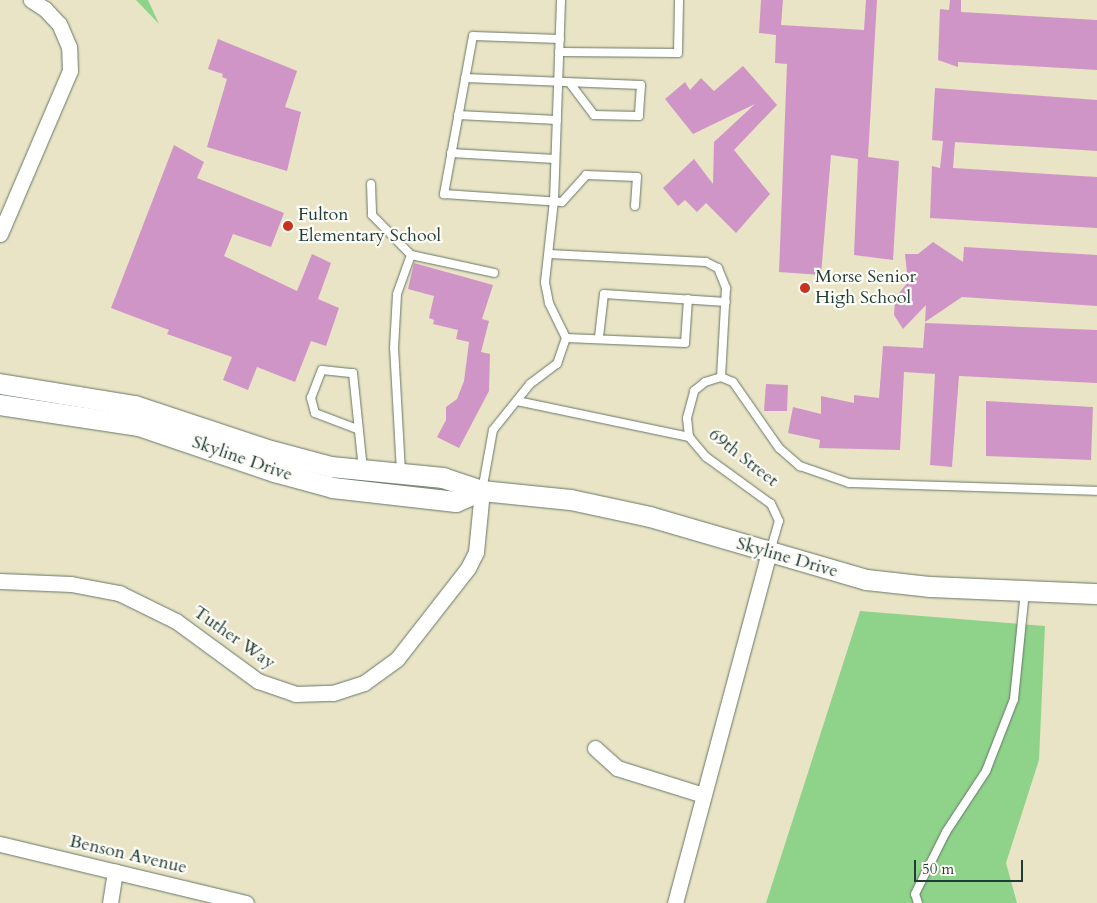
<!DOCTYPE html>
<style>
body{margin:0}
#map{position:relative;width:1097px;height:903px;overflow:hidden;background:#e9e4c5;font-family:Cardo,serif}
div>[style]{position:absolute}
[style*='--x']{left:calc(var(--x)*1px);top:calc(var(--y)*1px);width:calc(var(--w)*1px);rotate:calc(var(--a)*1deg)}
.green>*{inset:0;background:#8fd38b}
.building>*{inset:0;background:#d095c7}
.roads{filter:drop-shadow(0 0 1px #667767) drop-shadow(0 0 1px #667767)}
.service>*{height:8px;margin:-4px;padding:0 4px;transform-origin:4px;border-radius:4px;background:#fff}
.minor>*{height:15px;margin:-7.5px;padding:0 7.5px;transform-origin:7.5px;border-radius:7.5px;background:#fff}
.secondary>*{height:20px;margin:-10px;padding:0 10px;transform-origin:10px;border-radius:10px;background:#fff}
.dots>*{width:14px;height:14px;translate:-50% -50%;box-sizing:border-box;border:2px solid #fdfcf7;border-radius:50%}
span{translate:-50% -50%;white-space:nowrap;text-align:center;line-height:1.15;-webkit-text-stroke:4.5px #fdfcf7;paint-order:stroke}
.poi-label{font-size:18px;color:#1f3d34}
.left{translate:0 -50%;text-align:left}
.street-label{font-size:18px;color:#1f3d34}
.scale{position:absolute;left:914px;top:860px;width:109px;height:22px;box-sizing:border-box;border:2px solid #1f3d34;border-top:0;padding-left:6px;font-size:15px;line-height:18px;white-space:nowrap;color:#1f3d34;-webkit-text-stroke:4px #fdfcf7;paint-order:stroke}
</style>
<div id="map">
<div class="green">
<div style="clip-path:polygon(136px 0,148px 0,159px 24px)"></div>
<div style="clip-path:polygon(860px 611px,1045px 626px,1039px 760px,1006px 863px,1017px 903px,766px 903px)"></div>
</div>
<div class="building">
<div style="clip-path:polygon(761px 0,783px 0,781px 25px,864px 30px,866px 0,877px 0,868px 157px,899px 161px,893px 260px,854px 255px,858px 159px,831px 155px,821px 275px,779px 272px,787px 64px,775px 63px,776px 35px,759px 33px)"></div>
<div style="clip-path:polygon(950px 0,961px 0,961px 12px,1097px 20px,1097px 70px,958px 62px,958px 67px,938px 60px,940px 9px,949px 10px)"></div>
<div style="clip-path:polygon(218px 39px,297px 71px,285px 107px,301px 112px,287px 171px,207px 147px,227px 79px,222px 77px,223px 74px,208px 69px)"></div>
<div style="clip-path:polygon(743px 66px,777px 105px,734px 150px,770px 194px,736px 233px,706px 203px,697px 212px,685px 200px,678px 206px,663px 188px,694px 159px,713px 184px,714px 142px,755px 104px,693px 134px,665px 99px,685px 82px,690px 90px,701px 78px,714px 91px)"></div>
<div style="clip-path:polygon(935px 88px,1097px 100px,1097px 151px,955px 142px,953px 168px,1097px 177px,1097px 228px,930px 218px,932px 166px,940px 168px,943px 141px,932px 140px)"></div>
<div style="clip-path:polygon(174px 145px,204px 162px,197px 178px,284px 213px,271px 247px,233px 234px,224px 256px,297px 291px,312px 254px,331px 263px,318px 299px,339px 308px,326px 346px,311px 341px,295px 382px,257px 367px,248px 390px,223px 380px,232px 357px,167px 334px,169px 330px,111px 308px)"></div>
<div style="clip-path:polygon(933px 242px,963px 262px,964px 247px,1097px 255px,1097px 306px,962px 297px,925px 322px,926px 305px,903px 329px,894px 315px,895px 298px,908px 282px,905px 254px,918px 254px)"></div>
<div style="clip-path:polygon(414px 263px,493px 285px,482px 319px,489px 321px,481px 352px,490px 354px,489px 391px,459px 448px,437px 437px,446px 420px,446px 407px,457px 399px,464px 381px,469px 342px,456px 339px,458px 330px,433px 324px,434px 320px,429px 318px,434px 296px,408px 289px)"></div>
<div style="clip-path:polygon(925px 323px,1097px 330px,1097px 383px,959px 376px,952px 467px,930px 465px,935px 374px,904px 372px,900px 450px,819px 448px,820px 440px,788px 433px,793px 407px,821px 414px,821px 396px,854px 403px,854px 395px,879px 398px,883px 346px,923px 348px)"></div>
<div style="clip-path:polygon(766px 384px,788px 385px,787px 411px,764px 411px)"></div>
<div style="clip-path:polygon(986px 401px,1093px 407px,1091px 460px,986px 456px)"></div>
</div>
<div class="roads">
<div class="service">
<div style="--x:560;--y:39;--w:87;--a:-178"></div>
<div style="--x:473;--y:36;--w:161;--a:100.4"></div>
<div style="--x:444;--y:194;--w:118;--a:3.9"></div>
<div style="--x:562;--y:202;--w:36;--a:-48"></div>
<div style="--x:586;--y:175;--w:51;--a:2.2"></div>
<div style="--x:637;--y:177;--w:29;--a:94"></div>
<div style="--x:559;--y:52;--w:119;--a:0.5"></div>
<div style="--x:678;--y:53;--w:53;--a:-88.9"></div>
<div style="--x:465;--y:78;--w:176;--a:2.3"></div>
<div style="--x:641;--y:85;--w:31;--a:94"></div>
<div style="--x:639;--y:116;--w:45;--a:-178.7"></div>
<div style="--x:594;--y:115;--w:40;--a:-127"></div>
<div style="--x:458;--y:115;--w:99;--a:2.9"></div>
<div style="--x:451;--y:153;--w:104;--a:3.3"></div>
<div style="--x:371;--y:184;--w:31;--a:88"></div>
<div style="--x:372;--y:215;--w:56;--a:45.7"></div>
<div style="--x:411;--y:255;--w:85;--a:12.2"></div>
<div style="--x:549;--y:254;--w:157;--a:2.9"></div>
<div style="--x:706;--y:262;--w:13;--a:27"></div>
<div style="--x:718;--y:268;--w:22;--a:68"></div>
<div style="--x:726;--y:288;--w:89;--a:93.2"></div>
<div style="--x:599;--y:337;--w:43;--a:-83.4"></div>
<div style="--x:604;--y:294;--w:122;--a:3.8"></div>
<div style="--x:566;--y:338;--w:119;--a:2.4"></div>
<div style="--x:685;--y:343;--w:44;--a:-86.1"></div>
<div style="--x:517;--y:401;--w:176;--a:11.8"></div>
<div style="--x:357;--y:429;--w:45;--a:-159.1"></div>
<div style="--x:315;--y:413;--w:16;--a:-105"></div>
<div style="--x:311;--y:398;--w:30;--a:-69"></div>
<div style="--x:322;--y:370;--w:31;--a:6"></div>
<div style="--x:353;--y:373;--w:97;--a:84.1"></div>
<div style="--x:401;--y:472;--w:124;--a:-93.2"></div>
<div style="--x:394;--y:348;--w:54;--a:-86.8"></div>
<div style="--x:397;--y:294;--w:41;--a:-70.3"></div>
<div style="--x:482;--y:491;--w:62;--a:-79.8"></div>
<div style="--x:493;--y:430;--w:59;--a:-51.2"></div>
<div style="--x:530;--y:384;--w:34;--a:-37"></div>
<div style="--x:557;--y:364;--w:28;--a:-71"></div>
<div style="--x:566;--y:338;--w:39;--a:-116"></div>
<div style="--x:549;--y:303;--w:21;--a:-101"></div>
<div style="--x:545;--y:282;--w:81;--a:-83.7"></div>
<div style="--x:554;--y:201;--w:201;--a:-88"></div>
<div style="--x:770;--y:552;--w:32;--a:-74"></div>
<div style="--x:779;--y:521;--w:19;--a:-115"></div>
<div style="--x:771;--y:504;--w:80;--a:-144.1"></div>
<div style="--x:706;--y:457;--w:26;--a:-130"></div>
<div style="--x:689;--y:437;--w:19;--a:-96"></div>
<div style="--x:687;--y:418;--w:28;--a:-75"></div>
<div style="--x:694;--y:391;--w:14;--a:-39"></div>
<div style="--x:705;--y:382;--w:17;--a:-17"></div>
<div style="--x:721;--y:377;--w:13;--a:23"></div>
<div style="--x:733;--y:382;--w:80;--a:55.1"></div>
<div style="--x:779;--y:448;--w:28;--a:41"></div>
<div style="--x:800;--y:466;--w:52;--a:19.1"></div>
<div style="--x:849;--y:483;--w:248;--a:1.8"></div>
<div style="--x:918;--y:903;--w:9;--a:-108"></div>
<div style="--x:915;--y:894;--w:69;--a:-63.4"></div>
<div style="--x:946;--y:832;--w:73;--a:-56.7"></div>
<div style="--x:986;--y:771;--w:77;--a:-68.7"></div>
<div style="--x:1014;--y:699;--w:109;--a:-84.2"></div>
</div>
<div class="minor">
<div style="--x:0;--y:234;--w:177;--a:-66.8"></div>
<div style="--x:70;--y:71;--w:24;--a:-92"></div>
<div style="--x:69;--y:47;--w:25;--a:-113"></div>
<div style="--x:59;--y:24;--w:21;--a:-133"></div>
<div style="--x:45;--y:9;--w:17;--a:-147"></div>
<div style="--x:0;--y:581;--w:71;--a:2.4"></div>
<div style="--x:71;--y:584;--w:49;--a:10.6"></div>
<div style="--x:119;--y:593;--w:64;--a:26.2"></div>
<div style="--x:176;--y:621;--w:102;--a:36.2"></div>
<div style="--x:258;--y:681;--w:39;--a:19"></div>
<div style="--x:295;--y:694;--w:38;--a:-2"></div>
<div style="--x:333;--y:693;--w:33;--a:-18"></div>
<div style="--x:364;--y:683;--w:41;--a:-36"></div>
<div style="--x:397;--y:659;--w:115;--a:-52"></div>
<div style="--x:468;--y:568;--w:18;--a:-63"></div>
<div style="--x:476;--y:552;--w:61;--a:-84.4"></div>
<div style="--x:595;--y:748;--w:30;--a:42"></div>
<div style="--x:617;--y:768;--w:90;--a:17.4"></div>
<div style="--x:0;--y:844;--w:253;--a:13.5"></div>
<div style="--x:110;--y:903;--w:32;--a:-81"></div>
<div style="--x:675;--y:903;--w:362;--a:-75"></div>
</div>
<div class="secondary">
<div style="--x:0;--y:384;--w:137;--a:9.3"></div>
<div style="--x:135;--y:406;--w:143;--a:18.3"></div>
<div style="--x:271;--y:451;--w:62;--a:14.9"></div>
<div style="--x:331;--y:467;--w:113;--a:5.6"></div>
<div style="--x:443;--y:478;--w:41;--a:18.4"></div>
<div style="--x:482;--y:491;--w:89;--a:5.8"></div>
<div style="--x:571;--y:500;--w:81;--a:12.1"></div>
<div style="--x:650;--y:517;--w:226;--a:16.2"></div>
<div style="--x:867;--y:580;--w:62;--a:6.4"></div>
<div style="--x:929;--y:587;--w:168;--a:2.4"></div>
<div style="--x:0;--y:405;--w:141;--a:8.6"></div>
<div style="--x:139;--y:426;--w:144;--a:18.7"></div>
<div style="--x:275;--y:472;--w:60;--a:15.4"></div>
<div style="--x:333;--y:488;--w:124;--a:6.5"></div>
<div style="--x:456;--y:502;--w:28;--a:-23"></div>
</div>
</div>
<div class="dots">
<div style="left:288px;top:226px;background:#c8321e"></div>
<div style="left:805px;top:288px;background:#c8321e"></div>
</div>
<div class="poi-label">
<span class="left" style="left:298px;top:226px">Fulton<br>Elementary School</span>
<span class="left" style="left:815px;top:288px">Morse Senior<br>High School</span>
</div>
<div class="street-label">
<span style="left:743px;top:458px;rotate:38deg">69th Street</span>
<span style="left:242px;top:459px;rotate:19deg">Skyline Drive</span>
<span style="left:787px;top:558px;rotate:16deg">Skyline Drive</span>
<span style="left:234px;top:638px;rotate:35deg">Tuther Way</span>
<span style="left:128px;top:855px;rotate:13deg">Benson Avenue</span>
</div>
<div class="scale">50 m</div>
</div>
